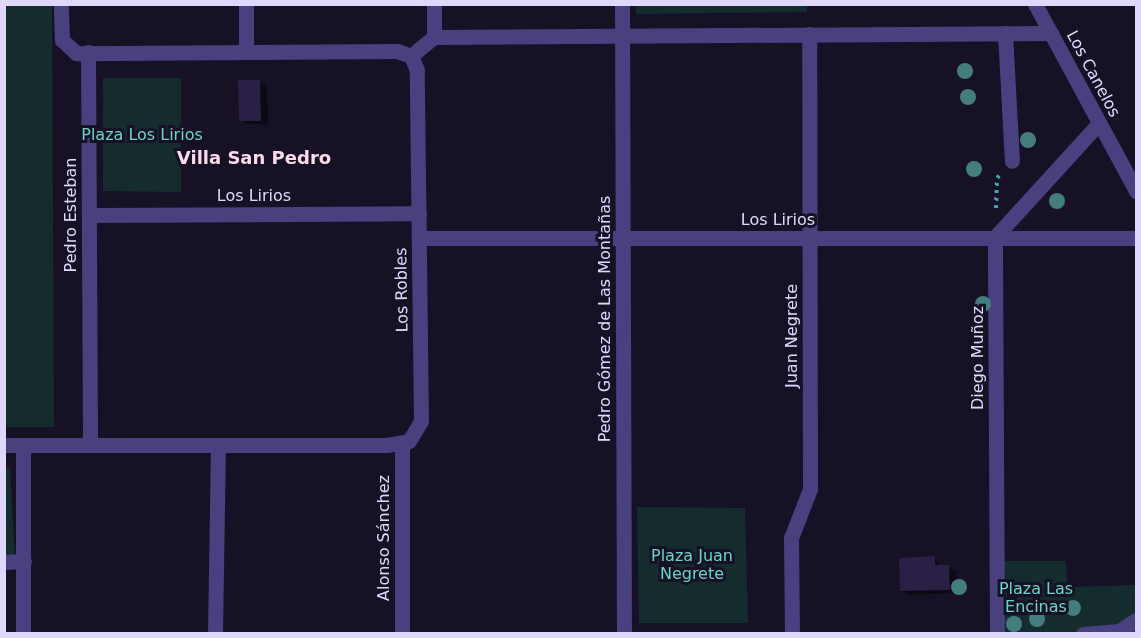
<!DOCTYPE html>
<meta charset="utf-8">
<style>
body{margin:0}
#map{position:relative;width:1141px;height:638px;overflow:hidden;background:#161125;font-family:"DejaVu Sans",sans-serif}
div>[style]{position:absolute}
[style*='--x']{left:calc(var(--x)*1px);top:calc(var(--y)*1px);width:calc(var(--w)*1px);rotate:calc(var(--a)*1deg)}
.green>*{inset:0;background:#152c2e}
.shadow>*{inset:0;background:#0007}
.building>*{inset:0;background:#2a1f44}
.path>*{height:4px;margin-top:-2px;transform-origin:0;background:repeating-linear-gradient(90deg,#3aa9ae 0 3px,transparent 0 7.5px)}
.minor>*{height:15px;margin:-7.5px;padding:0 7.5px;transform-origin:7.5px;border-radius:7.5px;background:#494080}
.trees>*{width:16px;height:16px;margin:-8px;border-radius:50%;background:#447d7e}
span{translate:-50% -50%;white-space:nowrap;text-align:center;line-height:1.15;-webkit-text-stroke:6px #161125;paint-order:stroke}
.street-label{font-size:16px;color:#e0d8fc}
.park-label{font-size:16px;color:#6ad6c6}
.neighbourhood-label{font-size:18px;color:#fcdaec;font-weight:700}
.frame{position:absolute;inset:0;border:6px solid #e0d8fc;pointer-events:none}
</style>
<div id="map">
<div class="green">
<div style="clip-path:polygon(4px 5px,52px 5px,54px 427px,5px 427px)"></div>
<div style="clip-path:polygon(636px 5px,807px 4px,807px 12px,636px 14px)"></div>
<div style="clip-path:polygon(103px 78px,181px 78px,181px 192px,103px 191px)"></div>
<div style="clip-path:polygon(5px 468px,10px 468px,15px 559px,5px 559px)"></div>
<div style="clip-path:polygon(637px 507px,745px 508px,748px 623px,639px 623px)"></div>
<div style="clip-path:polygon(1001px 561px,1066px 561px,1067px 587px,1136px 585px,1136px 633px,1002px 633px)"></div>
</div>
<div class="shadow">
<div style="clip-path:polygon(260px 82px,267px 86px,268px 124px,247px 124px,240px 120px)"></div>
<div style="clip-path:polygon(934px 558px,942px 567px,956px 570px,957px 593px,909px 595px,902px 591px)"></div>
</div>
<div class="building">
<div style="clip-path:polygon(238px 80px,260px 80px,261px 121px,239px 121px)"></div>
<div style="clip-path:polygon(935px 556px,935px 565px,949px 565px,950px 590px,900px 591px,899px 558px)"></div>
</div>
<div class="path">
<div style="--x:996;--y:208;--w:30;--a:-88"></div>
<div style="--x:997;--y:178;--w:7;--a:-45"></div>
</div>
<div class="minor">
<div style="--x:246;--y:4;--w:47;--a:90"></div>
<div style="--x:622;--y:4;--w:630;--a:89.82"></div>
<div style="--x:1035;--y:4;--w:213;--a:61.6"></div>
<div style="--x:1005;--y:33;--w:128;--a:86.9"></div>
<div style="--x:434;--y:37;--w:33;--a:-90"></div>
<div style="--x:88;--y:52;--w:393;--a:89.7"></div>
<div style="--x:411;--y:56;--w:30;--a:-40"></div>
<div style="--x:434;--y:37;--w:617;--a:-0.37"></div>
<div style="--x:89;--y:215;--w:330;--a:-0.3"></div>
<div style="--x:419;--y:238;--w:717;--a:0"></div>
<div style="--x:4;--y:445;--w:383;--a:0"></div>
<div style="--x:387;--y:445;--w:22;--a:-10"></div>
<div style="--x:409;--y:441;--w:23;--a:-59"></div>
<div style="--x:421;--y:421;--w:351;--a:-90.7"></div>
<div style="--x:417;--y:70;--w:15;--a:-113"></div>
<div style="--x:411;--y:56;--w:15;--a:-160"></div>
<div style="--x:397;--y:51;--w:321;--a:179.6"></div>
<div style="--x:76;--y:53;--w:19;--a:-137"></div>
<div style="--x:62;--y:40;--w:36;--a:-92"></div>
<div style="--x:4;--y:562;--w:20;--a:-3"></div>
<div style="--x:23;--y:634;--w:189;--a:-90"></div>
<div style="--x:215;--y:634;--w:189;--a:-89.1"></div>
<div style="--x:402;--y:634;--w:191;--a:-90"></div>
<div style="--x:792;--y:634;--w:96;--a:-90.6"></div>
<div style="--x:791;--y:538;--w:53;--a:-68.8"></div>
<div style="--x:810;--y:489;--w:455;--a:-90.1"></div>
<div style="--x:997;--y:634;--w:397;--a:-90.3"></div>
<div style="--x:995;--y:237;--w:154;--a:-47.6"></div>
<div style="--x:1083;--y:634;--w:36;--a:-5"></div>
<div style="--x:1119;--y:631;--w:20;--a:-33"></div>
</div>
<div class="trees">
<div style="left:965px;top:71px"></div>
<div style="left:968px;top:97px"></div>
<div style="left:1028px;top:140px"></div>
<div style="left:974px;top:169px"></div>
<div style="left:1057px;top:201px"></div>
<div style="left:983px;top:304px"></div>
<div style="left:959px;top:587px"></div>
<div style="left:1073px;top:608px"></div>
<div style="left:1037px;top:619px"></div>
<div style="left:1014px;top:624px"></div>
</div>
<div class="street-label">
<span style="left:1093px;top:74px;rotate:62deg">Los Canelos</span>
<span style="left:254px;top:196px">Los Lirios</span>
<span style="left:71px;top:215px;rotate:-90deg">Pedro Esteban</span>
<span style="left:778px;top:220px">Los Lirios</span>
<span style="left:402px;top:290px;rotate:-91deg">Los Robles</span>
<span style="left:605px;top:319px;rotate:-90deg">Pedro Gómez de Las Montañas</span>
<span style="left:792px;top:336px;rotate:-90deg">Juan Negrete</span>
<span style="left:978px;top:358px;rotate:-90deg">Diego Muñoz</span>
<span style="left:384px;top:538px;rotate:-90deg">Alonso Sánchez</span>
</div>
<div class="park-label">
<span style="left:142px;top:135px">Plaza Los Lirios</span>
<span style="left:692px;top:565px">Plaza Juan<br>Negrete</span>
<span style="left:1036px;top:598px">Plaza Las<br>Encinas</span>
</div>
<div class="neighbourhood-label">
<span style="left:254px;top:158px">Villa San Pedro</span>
</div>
<div class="frame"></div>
</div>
